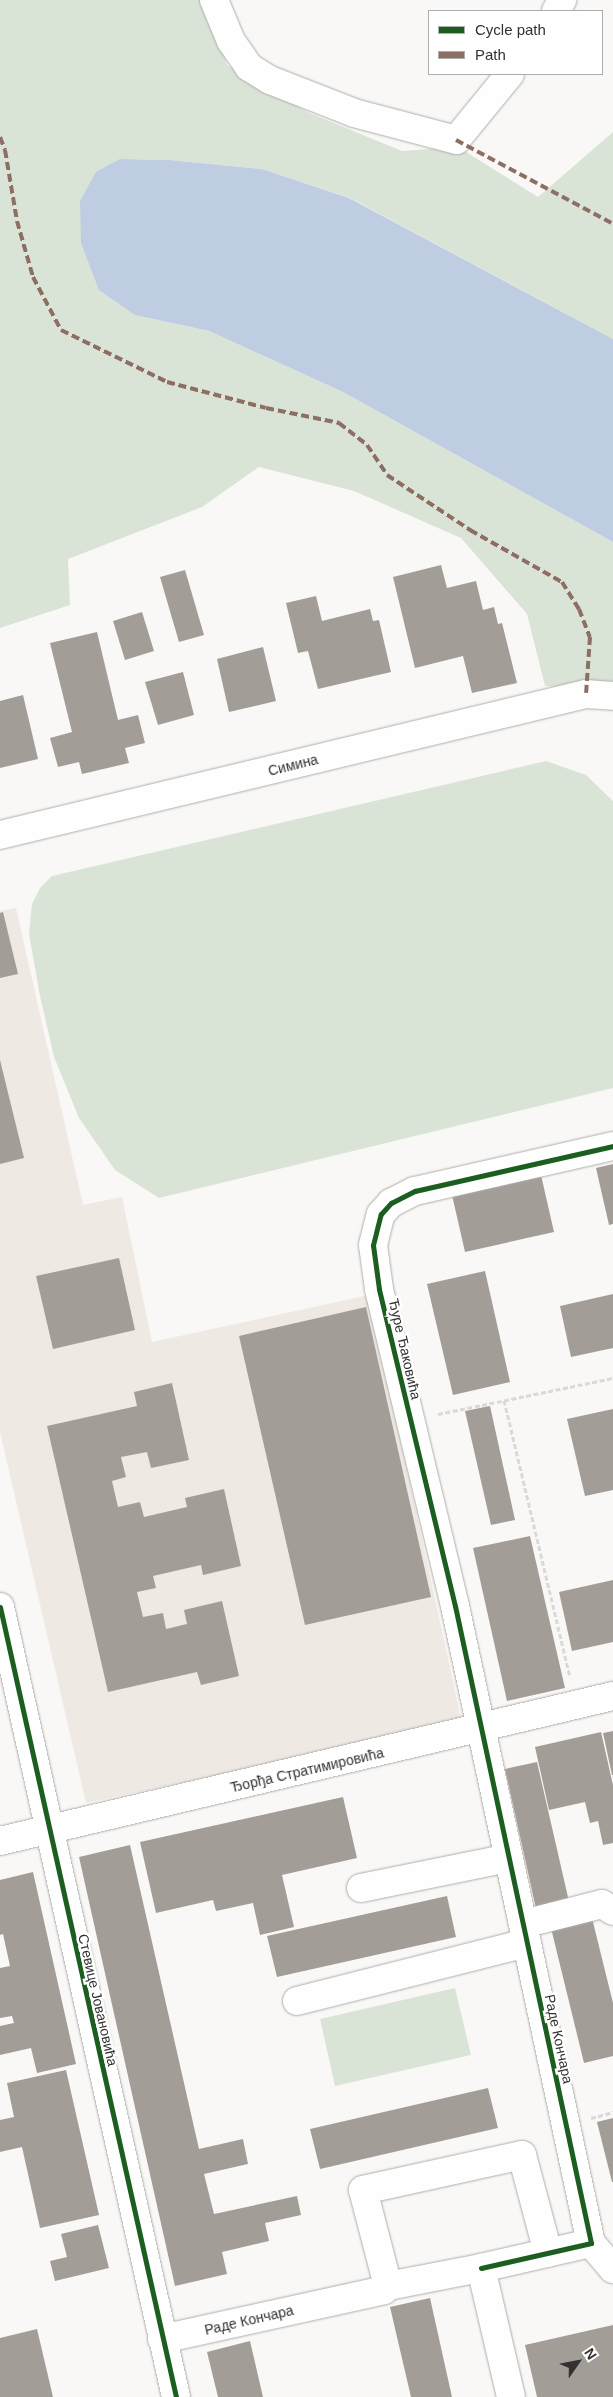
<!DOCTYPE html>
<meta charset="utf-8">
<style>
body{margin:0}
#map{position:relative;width:613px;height:2397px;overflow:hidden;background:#faf8f6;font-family:Helvetica,sans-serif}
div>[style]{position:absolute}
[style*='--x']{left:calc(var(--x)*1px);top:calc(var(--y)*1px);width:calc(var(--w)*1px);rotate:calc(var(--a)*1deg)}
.built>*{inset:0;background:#efe9e4}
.green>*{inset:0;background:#dae4d6}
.water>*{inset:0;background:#becde1}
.building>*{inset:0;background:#a39d98}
.path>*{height:3px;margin-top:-1.5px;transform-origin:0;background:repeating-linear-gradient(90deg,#d9d9d7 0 5px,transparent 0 7.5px)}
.roads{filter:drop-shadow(0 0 1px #aeadab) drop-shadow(0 0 1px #aeadab)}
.minor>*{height:28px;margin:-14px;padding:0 14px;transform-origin:14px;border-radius:14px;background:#fefefe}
.quiet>*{height:4px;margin-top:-2px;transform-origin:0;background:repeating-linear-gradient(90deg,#8d6e63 0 8px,transparent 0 12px)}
.cycleway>*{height:5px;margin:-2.5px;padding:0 2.5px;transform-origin:2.5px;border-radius:2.5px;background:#1b5e20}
span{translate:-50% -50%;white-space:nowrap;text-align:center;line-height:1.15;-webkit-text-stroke:5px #fff;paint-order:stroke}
.street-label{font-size:14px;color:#333231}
.legend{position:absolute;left:428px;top:10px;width:175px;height:65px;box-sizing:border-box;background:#fff;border:1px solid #adadad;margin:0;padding:6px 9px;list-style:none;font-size:15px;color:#333231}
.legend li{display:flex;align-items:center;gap:10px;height:25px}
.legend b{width:25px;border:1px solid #adadad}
.north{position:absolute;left:553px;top:2337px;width:50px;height:50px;-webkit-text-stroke:4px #fff;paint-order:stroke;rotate:57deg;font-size:14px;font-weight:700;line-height:20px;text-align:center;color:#333231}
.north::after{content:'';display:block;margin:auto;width:18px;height:22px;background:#333231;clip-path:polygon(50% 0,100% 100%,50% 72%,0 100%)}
</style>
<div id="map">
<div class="built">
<div style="clip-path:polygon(16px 908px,83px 1205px,122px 1197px,152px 1342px,369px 1295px,462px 1723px,86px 1803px,0 1432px,0 911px)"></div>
</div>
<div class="green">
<div style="clip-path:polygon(0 0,206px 0,227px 65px,307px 112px,402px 151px,458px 147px,538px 197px,613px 132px,613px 339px,350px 198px,262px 169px,169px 160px,120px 159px,135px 315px,209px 331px,343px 392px,613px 542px,613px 689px,545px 686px,527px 614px,461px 538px,354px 491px,259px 467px,202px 507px,68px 559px,70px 605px,0 628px)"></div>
<div style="clip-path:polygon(546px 761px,586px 775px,613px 801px,613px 1088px,159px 1198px,115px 1170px,79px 1118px,54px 1057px,40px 996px,29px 934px,32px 904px,40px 888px,52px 876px)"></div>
<div style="clip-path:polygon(455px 1988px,471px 2055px,335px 2086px,320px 2019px)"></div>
</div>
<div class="water">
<div style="clip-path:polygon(120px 159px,169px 160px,262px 169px,349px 198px,613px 339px,613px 542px,343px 392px,209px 331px,135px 315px,99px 290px,81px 243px,80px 201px,96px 172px)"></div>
</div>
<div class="building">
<div style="clip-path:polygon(441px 565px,447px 588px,476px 581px,483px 610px,494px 607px,498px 624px,502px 623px,517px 683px,472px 693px,463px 656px,415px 668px,393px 577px)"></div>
<div style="clip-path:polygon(185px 570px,204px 635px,179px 642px,160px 577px)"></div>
<div style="clip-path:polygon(316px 596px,322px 621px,370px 609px,373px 621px,379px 620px,391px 672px,318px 689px,308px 651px,298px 653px,286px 603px)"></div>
<div style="clip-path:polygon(142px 612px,154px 651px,125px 660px,113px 621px)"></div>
<div style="clip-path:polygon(97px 632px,118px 720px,138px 715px,145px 743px,125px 748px,129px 763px,82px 774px,79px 762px,58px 767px,50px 738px,72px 732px,50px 643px)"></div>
<div style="clip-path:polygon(263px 647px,276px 701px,229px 712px,217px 659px)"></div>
<div style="clip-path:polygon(183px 672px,194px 715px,158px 725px,145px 682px)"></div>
<div style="clip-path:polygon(23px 695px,38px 759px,0 768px,0 701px)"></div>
<div style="clip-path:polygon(3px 912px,18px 974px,0 978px,0 913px)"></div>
<div style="clip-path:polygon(0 1060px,24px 1158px,0 1164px)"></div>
<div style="clip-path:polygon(613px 1164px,613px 1224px,609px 1225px,596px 1168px)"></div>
<div style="clip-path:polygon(541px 1175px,554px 1232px,465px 1252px,452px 1195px)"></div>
<div style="clip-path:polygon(119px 1258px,135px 1330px,53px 1349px,36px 1276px)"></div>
<div style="clip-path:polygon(485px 1271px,510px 1382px,453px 1395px,427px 1284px)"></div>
<div style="clip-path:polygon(613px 1294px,613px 1348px,571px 1357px,560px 1306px)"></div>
<div style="clip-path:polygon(366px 1307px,431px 1597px,305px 1625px,239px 1336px)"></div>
<div style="clip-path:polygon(172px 1383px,189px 1460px,151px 1468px,147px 1452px,121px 1457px,126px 1477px,112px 1481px,118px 1507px,140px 1502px,144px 1517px,187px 1507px,185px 1498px,224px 1489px,241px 1566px,203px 1575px,201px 1565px,153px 1576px,156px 1588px,137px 1592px,143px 1617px,163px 1613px,166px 1629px,187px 1624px,184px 1610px,222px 1601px,239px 1676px,201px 1685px,197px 1672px,108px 1692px,47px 1426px,137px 1406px,134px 1392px)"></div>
<div style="clip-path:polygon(490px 1406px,515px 1520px,491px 1525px,465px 1411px)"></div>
<div style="clip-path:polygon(613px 1409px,613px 1490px,585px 1496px,567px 1419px)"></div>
<div style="clip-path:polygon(530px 1536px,565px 1688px,507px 1701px,473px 1548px)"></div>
<div style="clip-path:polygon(613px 1580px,613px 1642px,572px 1651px,559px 1592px)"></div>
<div style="clip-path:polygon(613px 1731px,613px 1775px,612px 1775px,603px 1733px)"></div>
<div style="clip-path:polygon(601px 1732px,613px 1785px,613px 1843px,603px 1845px,598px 1821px,590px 1823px,585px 1802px,549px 1810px,535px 1747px)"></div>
<div style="clip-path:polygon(537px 1762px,570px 1906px,537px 1913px,505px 1769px)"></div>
<div style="clip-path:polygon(343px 1797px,357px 1858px,282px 1875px,294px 1927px,260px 1935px,253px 1903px,216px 1911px,213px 1900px,156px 1913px,140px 1842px)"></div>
<div style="clip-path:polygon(130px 1845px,199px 2149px,243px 2139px,248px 2164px,204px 2174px,214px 2214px,297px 2196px,301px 2215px,265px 2223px,269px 2241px,222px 2252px,227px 2274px,175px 2286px,79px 1857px)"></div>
<div style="clip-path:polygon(33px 1872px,76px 2064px,37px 2073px,31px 2048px,0 2055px,0 2026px,14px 2023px,12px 2016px,0 2018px,0 1968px,10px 1966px,3px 1934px,0 1935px,0 1880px)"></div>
<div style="clip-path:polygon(447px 1896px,456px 1937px,277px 1977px,267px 1936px)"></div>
<div style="clip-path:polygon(591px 1914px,613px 2003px,613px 2056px,584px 2063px,550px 1924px)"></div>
<div style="clip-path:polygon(66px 2070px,99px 2215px,40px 2228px,22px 2147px,0 2152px,0 2120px,14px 2117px,7px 2083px)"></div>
<div style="clip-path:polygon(488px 2088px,498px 2128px,320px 2169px,310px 2129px)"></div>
<div style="clip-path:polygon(613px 2118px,613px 2182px,612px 2182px,597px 2122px)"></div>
<div style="clip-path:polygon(98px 2225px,109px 2268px,55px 2281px,50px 2261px,67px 2257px,61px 2234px)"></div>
<div style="clip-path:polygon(430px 2298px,452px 2397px,411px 2397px,390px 2307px)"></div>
<div style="clip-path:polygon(613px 2325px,613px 2397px,537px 2397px,525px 2345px)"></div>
<div style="clip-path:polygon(37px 2329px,53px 2397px,0 2397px,0 2338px)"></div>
<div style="clip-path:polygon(250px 2341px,263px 2397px,218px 2397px,207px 2352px)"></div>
</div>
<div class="path">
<div style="--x:504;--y:1400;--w:285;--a:76.6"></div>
<div style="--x:438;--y:1414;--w:179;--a:-11.6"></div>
<div style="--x:591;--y:2118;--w:23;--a:-15"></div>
</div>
<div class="roads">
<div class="minor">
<div style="--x:214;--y:0;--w:44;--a:67.5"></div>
<div style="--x:231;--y:41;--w:32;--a:55"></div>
<div style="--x:249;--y:67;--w:25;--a:32"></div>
<div style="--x:270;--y:80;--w:90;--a:21.4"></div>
<div style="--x:354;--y:113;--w:106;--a:14.8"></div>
<div style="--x:456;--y:140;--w:85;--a:-50.7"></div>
<div style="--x:556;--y:11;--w:13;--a:-61"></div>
<div style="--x:0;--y:835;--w:603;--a:-13.53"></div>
<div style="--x:586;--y:694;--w:27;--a:4"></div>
<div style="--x:0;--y:1607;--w:809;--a:77.44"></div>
<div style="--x:0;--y:1841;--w:630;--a:-13.31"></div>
<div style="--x:361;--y:1888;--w:150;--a:-11.5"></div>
<div style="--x:523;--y:1924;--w:81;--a:-14.2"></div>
<div style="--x:602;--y:1904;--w:13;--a:32"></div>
<div style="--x:297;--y:2001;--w:237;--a:-14.2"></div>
<div style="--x:591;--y:2243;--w:34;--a:50"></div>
<div style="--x:481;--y:2268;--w:113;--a:-12.8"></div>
<div style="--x:591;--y:2243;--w:651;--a:-102.05"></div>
<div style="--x:455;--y:1606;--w:326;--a:-103.5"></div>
<div style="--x:379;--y:1289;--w:44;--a:-97.8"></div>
<div style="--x:373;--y:1245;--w:32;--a:-76"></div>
<div style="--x:381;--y:1214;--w:15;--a:-48"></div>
<div style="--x:391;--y:1203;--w:27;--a:-27"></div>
<div style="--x:415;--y:1191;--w:203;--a:-12.8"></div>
<div style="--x:388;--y:2286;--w:99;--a:-104.6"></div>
<div style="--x:363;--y:2190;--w:163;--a:-12.4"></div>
<div style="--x:522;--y:2155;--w:101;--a:75.1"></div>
<div style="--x:162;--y:2339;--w:227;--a:-12.4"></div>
<div style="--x:384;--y:2290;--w:6;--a:-45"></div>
<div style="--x:388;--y:2286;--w:95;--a:-11"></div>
<div style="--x:481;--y:2268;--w:132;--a:76.9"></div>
</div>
</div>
<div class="quiet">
<div style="--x:0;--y:137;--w:14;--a:69"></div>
<div style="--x:5;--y:150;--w:72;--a:80.4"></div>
<div style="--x:17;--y:221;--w:58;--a:74.1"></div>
<div style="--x:33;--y:277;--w:60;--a:62.2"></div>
<div style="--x:61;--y:330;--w:118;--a:26.1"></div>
<div style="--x:167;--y:382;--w:102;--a:14.7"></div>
<div style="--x:266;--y:408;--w:75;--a:11.6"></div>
<div style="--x:339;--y:423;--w:36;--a:38"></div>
<div style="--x:367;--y:445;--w:36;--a:56"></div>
<div style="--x:387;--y:475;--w:100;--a:33.5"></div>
<div style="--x:470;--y:530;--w:106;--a:29.5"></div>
<div style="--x:562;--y:582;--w:32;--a:58"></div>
<div style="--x:579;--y:609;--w:30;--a:69"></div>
<div style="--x:590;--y:637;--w:57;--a:94"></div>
<div style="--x:456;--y:140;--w:178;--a:28.1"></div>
</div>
<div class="cycleway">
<div style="--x:0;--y:1607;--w:809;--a:77.44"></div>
<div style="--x:481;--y:2268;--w:113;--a:-12.8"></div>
<div style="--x:591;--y:2243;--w:651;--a:-102.05"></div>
<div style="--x:455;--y:1606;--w:326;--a:-103.5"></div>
<div style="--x:379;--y:1289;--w:44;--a:-97.8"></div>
<div style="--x:373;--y:1245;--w:32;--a:-76"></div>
<div style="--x:381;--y:1214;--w:15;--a:-48"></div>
<div style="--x:391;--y:1203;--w:27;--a:-27"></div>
<div style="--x:415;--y:1191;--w:203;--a:-12.8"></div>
</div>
<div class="street-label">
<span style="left:293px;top:765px;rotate:-14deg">Симина</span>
<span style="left:405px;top:1349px;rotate:77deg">Ђуре Ђаковића</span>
<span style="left:307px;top:1770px;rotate:-13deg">Ђорђа Стратимировића</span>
<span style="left:98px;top:2000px;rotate:77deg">Стевице Јовановића</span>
<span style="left:559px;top:2039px;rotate:78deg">Раде Кончара</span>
<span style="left:249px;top:2320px;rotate:-13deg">Раде Кончара</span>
</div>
<ul class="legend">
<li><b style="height:6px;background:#1b5e20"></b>Cycle path</li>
<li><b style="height:6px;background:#8d6e63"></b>Path</li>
</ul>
<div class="north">N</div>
</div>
